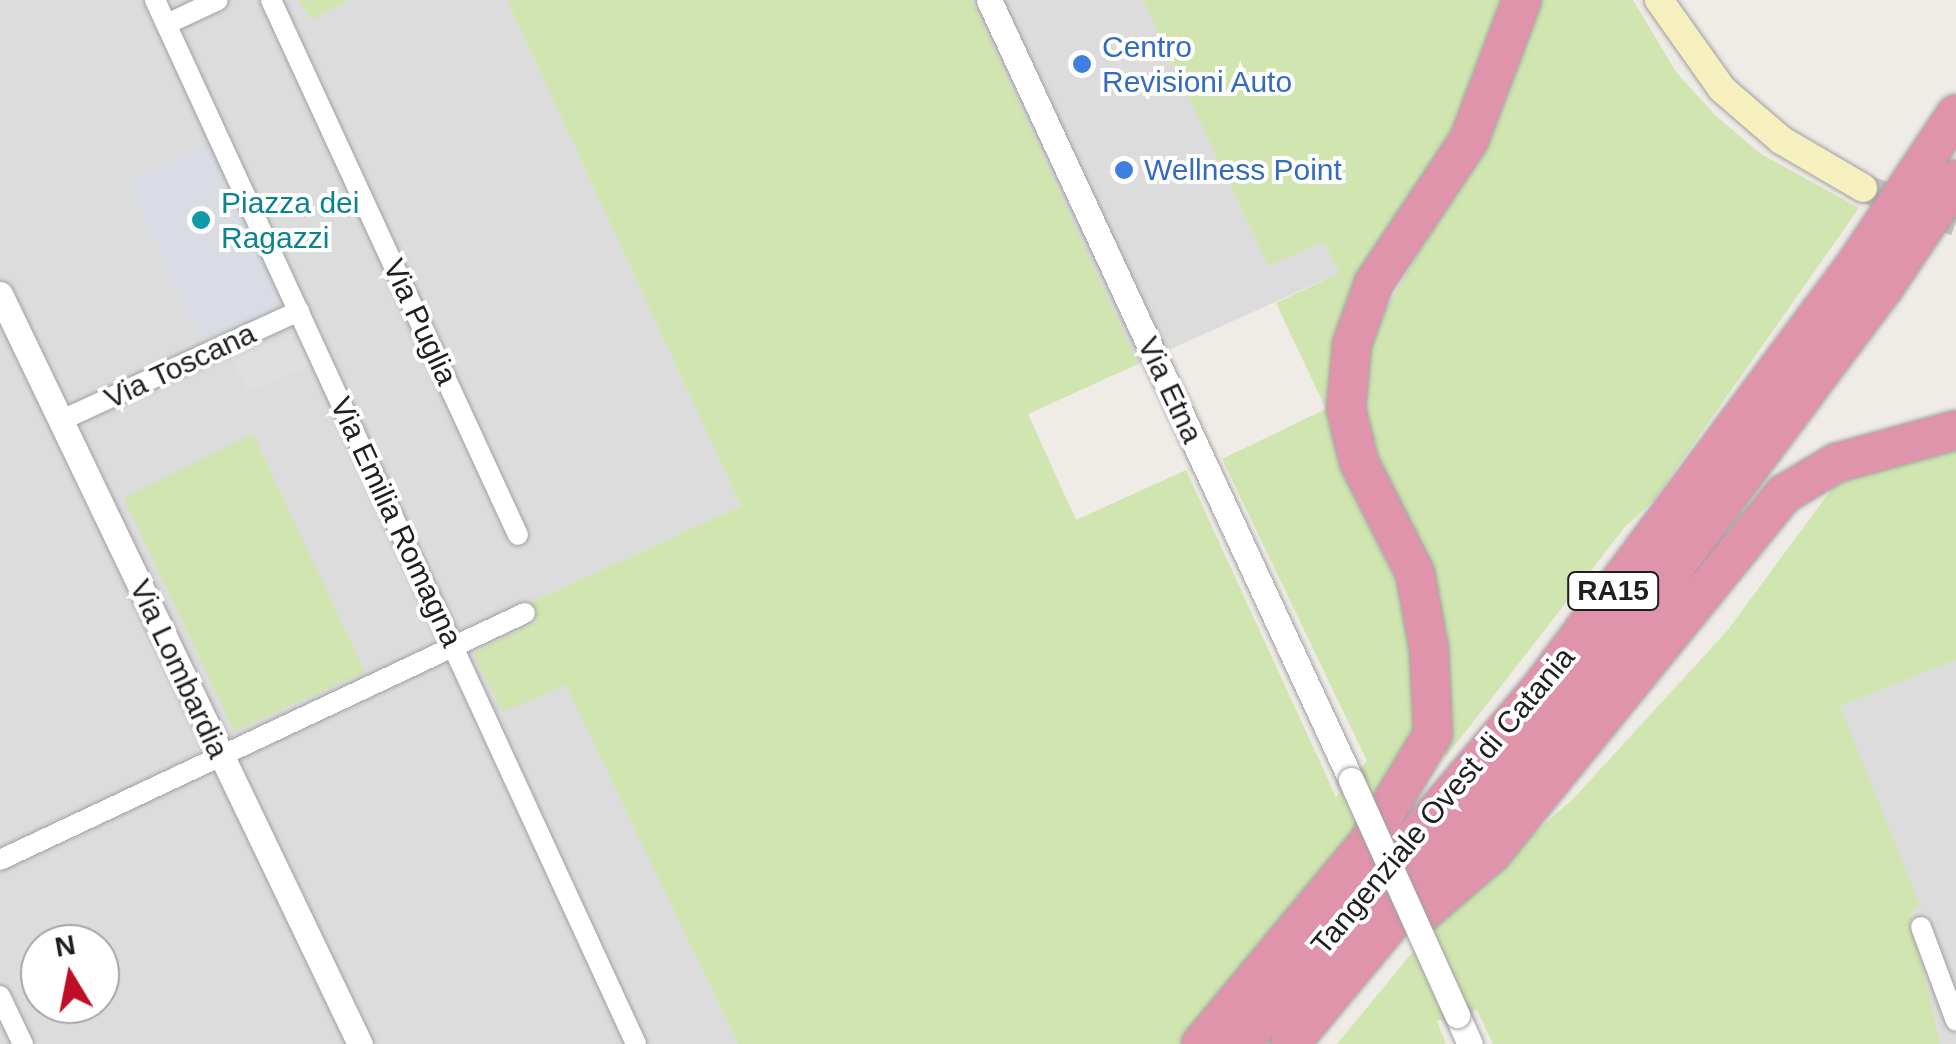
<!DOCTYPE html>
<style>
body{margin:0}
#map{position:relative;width:1956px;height:1044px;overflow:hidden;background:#efebe6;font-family:Arial,sans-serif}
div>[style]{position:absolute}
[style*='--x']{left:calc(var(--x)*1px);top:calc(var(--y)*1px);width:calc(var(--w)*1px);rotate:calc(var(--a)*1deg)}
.residential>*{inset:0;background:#dddcdc}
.grass>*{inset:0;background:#d1e5b0}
.parking>*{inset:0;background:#dfdfdf}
.plaza>*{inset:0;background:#dadce5}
.secondary-tunnel>*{height:28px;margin-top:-14px;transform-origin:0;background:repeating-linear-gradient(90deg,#c5c2be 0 28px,transparent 0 42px)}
.roads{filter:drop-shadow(0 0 2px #a0a0a0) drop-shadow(0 0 2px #a0a0a0)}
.minor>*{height:20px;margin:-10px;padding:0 10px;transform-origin:10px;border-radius:10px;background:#fff}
.tertiary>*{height:25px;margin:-12.5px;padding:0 12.5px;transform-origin:12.5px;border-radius:12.5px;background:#fff}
.secondary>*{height:28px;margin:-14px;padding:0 14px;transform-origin:14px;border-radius:14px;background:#f5f0be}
.motorway>*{height:38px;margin:-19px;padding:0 19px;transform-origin:19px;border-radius:19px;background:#e094ac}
.bridges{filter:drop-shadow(0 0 2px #a0a0a0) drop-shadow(0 0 2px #a0a0a0)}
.tertiary-bridge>*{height:25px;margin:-12.5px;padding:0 12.5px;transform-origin:12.5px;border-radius:12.5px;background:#fff}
.dots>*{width:28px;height:28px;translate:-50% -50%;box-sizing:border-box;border:5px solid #fff;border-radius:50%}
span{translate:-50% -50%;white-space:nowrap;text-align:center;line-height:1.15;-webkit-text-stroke:8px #fff;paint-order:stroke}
.shield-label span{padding:2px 8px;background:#fff;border:2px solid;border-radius:8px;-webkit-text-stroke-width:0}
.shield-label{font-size:28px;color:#1f1f1f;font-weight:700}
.shop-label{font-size:30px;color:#366cbe}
.left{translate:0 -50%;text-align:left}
.culture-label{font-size:30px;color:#0d838f}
.street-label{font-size:30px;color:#1f1f1f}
.north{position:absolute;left:20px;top:924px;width:100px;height:100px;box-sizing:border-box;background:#fff;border:2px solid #a5a5a5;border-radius:50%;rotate:350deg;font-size:28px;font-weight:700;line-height:40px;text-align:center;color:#1f1f1f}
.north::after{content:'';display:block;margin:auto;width:35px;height:45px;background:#bf0f27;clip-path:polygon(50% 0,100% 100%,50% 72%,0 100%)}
</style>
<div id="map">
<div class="residential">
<div style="clip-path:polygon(evenodd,0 0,297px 0,313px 18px,350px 0,507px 0,741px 506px,530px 603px,538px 621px,474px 653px,566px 684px,738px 1044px,0 1044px,0 0,40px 944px,100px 944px,100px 1004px,40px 1004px,40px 944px)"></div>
<div style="clip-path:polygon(972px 0,1143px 0,1268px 266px,1324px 242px,1339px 273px,1138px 364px)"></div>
<div style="clip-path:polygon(1956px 660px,1956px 1044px,1940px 1044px,1911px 913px,1840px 706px)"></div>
</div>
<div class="grass">
<div style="clip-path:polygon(297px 0,350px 0,313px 19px)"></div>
<div style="clip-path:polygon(507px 0,972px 0,1138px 364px,1028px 414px,1076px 520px,1186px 470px,1336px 797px,1367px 761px,1222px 459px,1326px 409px,1276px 303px,1339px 273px,1324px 242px,1268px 266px,1143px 0,1507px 0,1335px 426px,1338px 462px,1407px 602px,1418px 709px,1407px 761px,1356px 842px,1187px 1044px,738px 1044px,566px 685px,503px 712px,473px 653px,537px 622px,530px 603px,741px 506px)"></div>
<div style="clip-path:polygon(1533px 0,1633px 0,1676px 72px,1715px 115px,1761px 154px,1859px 208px,1654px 500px,1624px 528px,1445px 758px,1442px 647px,1361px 447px,1365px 345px,1481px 146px)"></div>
<div style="clip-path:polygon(253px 434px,365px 672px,234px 731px,124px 498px)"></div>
<div style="clip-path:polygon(1956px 451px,1956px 660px,1840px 706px,1920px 905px,1911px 913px,1940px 1044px,1493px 1044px,1477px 1010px,1437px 1021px,1446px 1044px,1337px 1044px,1449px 908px,1573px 799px,1727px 631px,1834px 486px,1891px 460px)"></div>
</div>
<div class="parking">
<div style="clip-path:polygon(293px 333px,313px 364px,248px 392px,233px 361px)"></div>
</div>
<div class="plaza">
<div style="clip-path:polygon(220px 140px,299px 311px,206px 353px,128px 182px)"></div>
</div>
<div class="secondary-tunnel">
<div style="--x:1863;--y:188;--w:99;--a:20.1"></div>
</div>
<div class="roads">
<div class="minor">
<div style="--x:155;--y:0;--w:1149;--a:65.26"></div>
<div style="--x:271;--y:0;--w:589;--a:65.22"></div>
<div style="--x:167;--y:24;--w:56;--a:-25.2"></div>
<div style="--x:62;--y:420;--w:261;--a:-24.7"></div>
<div style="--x:0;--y:860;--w:580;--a:-25.2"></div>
<div style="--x:1921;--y:927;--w:100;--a:69.6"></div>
<div style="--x:0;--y:996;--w:53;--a:64.4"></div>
</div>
<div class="tertiary">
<div style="--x:989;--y:0;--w:860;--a:65.1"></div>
<div style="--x:0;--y:294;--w:832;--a:64.36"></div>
<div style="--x:1457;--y:1015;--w:32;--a:66"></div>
</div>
<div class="secondary">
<div style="--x:1659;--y:0;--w:109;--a:54.7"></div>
<div style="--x:1722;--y:89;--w:78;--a:40.8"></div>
<div style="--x:1781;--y:140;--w:95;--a:30.3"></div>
</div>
<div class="motorway">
<div style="--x:1421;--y:914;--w:94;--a:-40.7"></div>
<div style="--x:1492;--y:853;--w:463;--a:-50.9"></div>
<div style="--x:1784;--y:494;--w:61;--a:-30.8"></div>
<div style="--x:1836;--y:463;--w:124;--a:-15.4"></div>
<div style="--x:1201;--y:1044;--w:260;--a:-50.3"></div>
<div style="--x:1367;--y:844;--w:128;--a:-59"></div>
<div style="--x:1433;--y:734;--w:85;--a:-92.7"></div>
<div style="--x:1429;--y:649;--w:77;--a:-100.4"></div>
<div style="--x:1415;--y:573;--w:124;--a:-116.8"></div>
<div style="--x:1359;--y:462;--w:55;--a:-103.8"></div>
<div style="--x:1346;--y:409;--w:65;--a:-84.7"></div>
<div style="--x:1352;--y:344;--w:65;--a:-70.2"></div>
<div style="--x:1374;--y:283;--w:172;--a:-56.4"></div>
<div style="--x:1469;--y:140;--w:150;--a:-69.3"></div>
<div style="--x:1241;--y:1044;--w:469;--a:-49.9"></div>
<div style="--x:1543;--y:685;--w:525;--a:-53.37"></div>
<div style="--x:1856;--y:264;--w:180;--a:-56.3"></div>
<div style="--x:1290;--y:1044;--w:438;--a:-50.3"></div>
<div style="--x:1570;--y:707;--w:526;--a:-53.2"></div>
<div style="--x:1885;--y:286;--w:128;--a:-56.2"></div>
</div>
</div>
<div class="bridges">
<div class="tertiary-bridge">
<div style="--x:1351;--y:780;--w:258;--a:65.7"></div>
</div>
</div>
<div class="dots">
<div style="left:1082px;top:64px;background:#3f7fe0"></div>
<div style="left:1124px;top:170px;background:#3f7fe0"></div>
<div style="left:201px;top:220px;background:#0f9aa8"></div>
</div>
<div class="shield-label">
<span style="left:1613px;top:591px">RA15</span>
</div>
<div class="shop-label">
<span class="left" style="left:1102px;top:64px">Centro<br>Revisioni Auto</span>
<span class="left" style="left:1144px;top:170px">Wellness Point</span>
</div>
<div class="culture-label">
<span class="left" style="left:221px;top:220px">Piazza dei<br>Ragazzi</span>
</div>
<div class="street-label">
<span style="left:420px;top:322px;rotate:65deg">Via Puglia</span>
<span style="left:180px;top:366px;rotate:-25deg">Via Toscana</span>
<span style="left:1170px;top:390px;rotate:65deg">Via Etna</span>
<span style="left:396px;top:522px;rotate:65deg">Via Emilia Romagna</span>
<span style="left:179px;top:669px;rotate:65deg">Via Lombardia</span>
<span style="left:1443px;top:801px;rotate:-50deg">Tangenziale Ovest di Catania</span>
</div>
<div class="north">N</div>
</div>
